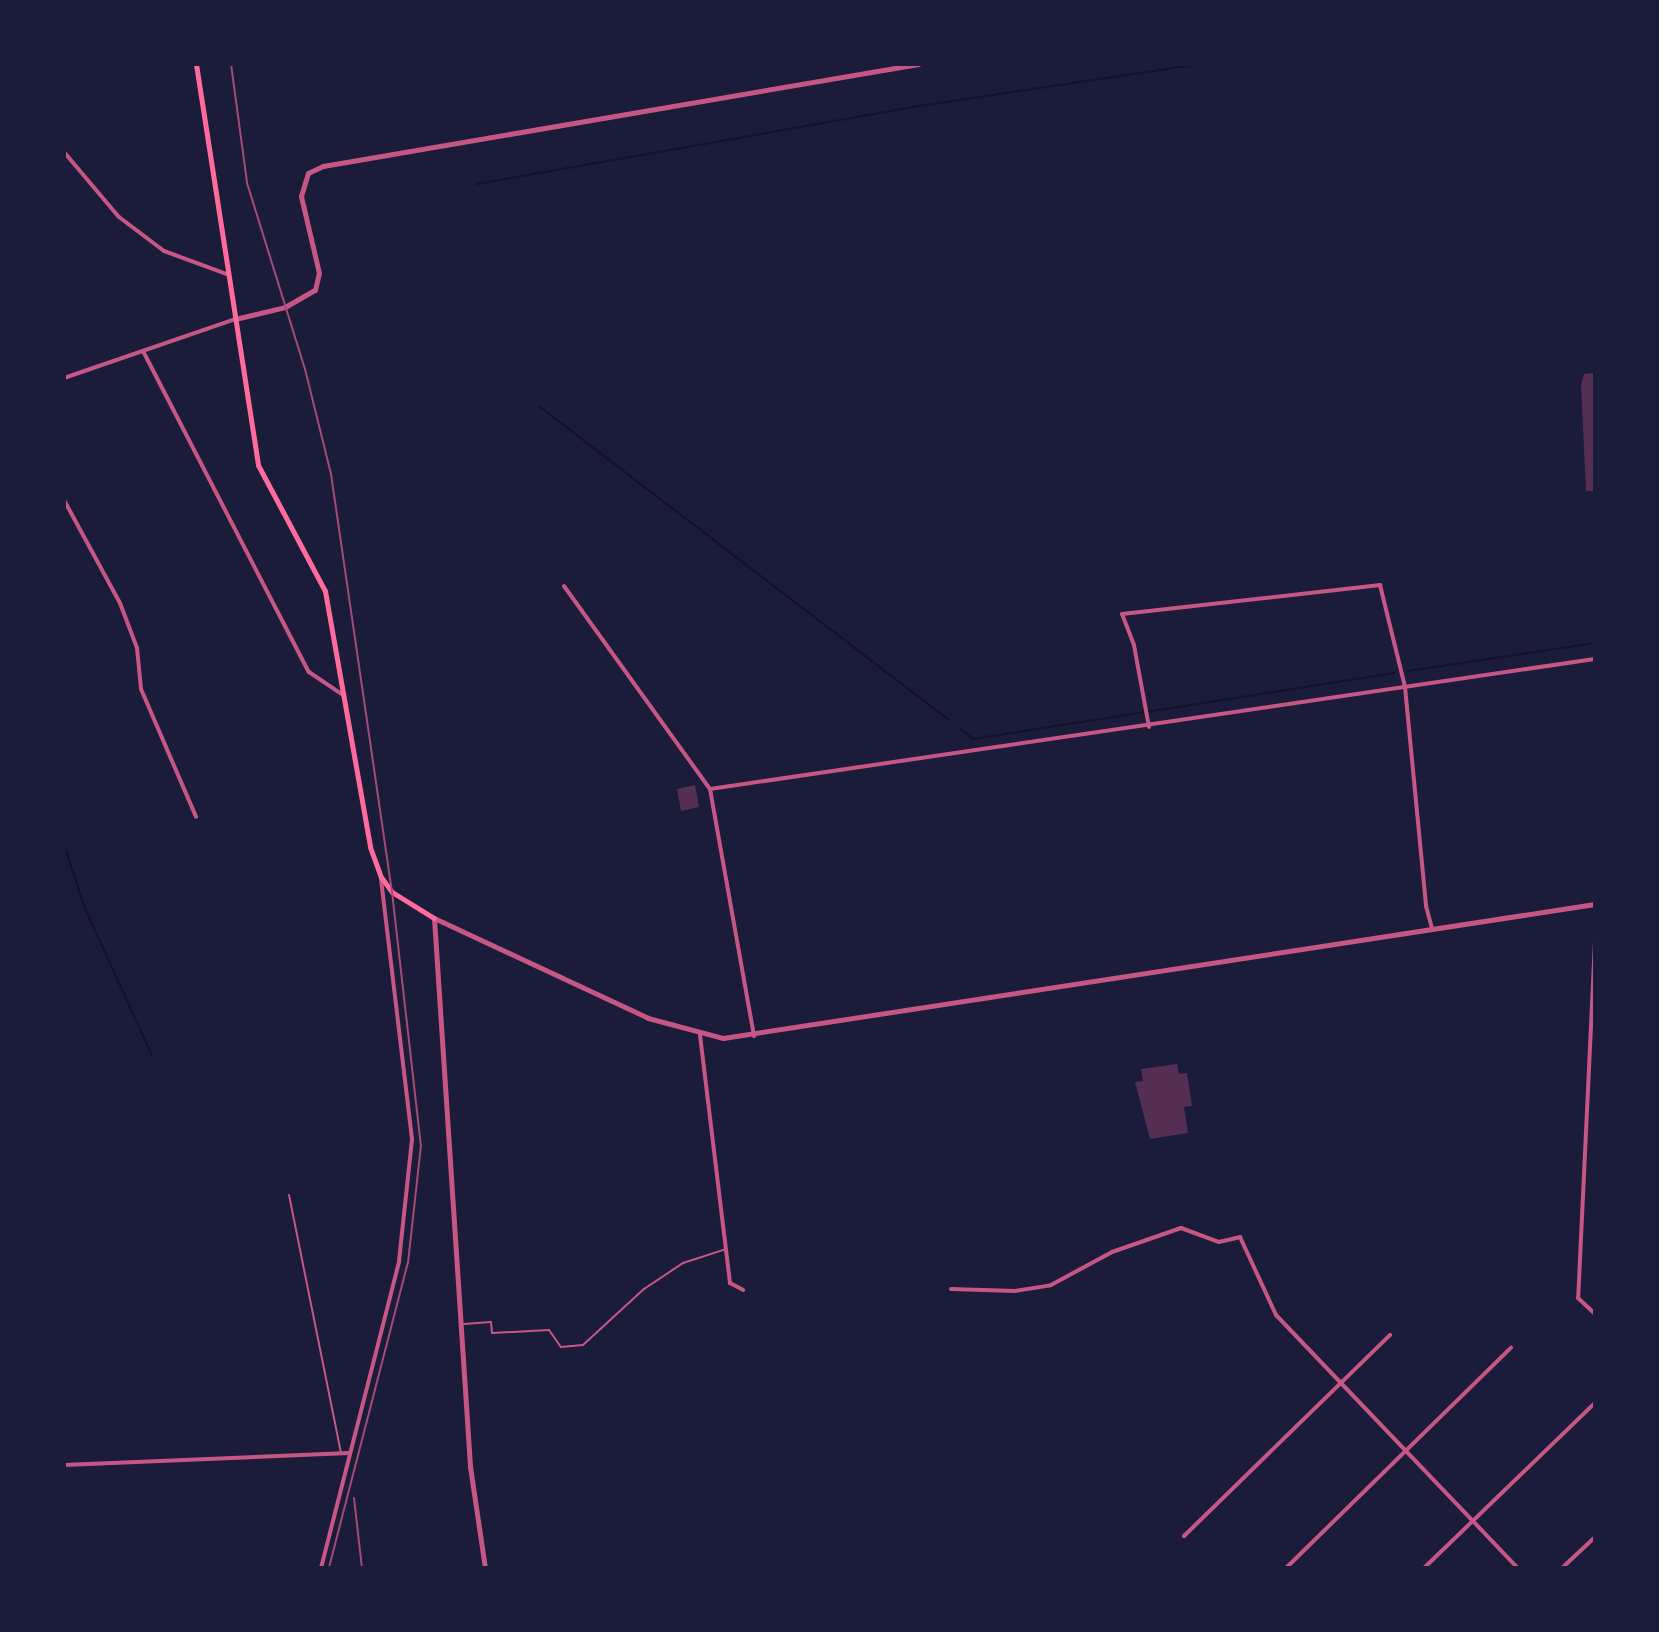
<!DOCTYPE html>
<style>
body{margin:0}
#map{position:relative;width:1659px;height:1632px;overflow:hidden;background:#1b1b3a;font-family:"Source Sans 3",sans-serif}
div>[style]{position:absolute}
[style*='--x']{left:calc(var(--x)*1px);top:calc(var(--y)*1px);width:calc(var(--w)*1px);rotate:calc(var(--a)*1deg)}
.stream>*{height:2px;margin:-1px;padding:0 1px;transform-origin:1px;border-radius:1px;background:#12122b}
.building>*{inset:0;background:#542f53}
.service>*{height:2px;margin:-1px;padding:0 1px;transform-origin:1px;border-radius:1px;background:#c65784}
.minor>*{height:4px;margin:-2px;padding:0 2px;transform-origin:2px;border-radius:2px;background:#c65784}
.tertiary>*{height:5px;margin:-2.5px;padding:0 2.5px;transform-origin:2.5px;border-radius:2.5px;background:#c65784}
.secondary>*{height:5px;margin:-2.5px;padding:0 2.5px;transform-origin:2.5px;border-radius:2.5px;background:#ff6b9d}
.rail>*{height:2px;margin:-1px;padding:0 1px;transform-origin:1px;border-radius:1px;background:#a44b75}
span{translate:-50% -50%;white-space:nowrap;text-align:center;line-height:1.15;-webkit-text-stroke:8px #1b1b3a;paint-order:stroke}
.frame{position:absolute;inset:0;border:66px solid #1b1b3a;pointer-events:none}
</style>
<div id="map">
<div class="stream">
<div style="--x:477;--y:184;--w:436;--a:-10"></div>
<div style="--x:906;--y:108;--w:296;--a:-8.5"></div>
<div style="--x:540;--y:407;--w:515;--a:37.43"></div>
<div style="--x:1408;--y:671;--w:189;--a:-8.5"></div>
<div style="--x:961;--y:729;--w:16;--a:40"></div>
<div style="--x:973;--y:739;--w:427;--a:-8.9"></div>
<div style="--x:64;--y:844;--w:65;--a:72.1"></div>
<div style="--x:84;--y:906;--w:164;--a:65.5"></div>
</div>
<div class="building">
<div style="clip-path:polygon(1595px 373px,1595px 491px,1586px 491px,1581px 385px,1584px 374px)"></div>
<div style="clip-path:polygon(695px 785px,699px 807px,681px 811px,677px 789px)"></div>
<div style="clip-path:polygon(1177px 1064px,1179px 1074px,1187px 1073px,1192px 1106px,1184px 1107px,1188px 1133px,1150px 1139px,1135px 1082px,1143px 1081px,1141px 1069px)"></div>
</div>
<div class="service">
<div style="--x:289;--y:1195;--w:263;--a:78.6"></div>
<div style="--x:464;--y:1324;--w:27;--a:-4"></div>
<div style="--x:491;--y:1322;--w:11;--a:85"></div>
<div style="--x:492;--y:1333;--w:57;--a:-3"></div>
<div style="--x:549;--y:1330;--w:21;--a:55"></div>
<div style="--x:561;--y:1347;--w:22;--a:-5"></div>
<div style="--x:583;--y:1345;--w:83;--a:-42.6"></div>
<div style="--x:644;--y:1289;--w:47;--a:-33.7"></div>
<div style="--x:683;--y:1263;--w:45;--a:-18"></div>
</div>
<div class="minor">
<div style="--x:64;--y:152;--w:85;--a:49.8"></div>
<div style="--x:119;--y:217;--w:56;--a:37.1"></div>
<div style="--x:164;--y:251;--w:67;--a:20.1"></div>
<div style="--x:143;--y:351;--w:361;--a:62.7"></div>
<div style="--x:309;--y:672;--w:40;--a:34"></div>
<div style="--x:64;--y:378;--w:181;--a:-19"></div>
<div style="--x:64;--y:500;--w:117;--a:61.5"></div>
<div style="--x:120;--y:603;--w:48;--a:69.3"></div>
<div style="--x:137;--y:648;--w:41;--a:84.4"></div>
<div style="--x:141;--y:689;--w:139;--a:66.7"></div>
<div style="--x:564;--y:586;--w:250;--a:54.3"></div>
<div style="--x:710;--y:789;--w:251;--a:79.9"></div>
<div style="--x:1149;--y:727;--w:83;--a:-100.4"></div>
<div style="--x:1134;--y:645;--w:33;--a:-111"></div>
<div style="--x:1122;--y:614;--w:260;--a:-6.4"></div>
<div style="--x:1380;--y:585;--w:105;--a:76.2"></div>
<div style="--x:1405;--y:687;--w:220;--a:84.5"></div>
<div style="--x:1426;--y:906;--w:23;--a:75"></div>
<div style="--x:710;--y:789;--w:894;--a:-8.36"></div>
<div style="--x:1595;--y:941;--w:357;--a:92.7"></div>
<div style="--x:1578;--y:1298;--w:23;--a:43"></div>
<div style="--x:700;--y:1035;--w:250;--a:83.1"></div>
<div style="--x:730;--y:1283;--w:15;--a:28"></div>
<div style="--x:951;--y:1289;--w:64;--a:1.8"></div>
<div style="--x:1015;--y:1291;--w:36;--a:-9"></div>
<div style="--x:1051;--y:1285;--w:69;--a:-28.4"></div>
<div style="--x:1112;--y:1252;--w:73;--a:-19.2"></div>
<div style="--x:1181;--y:1228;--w:40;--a:20.2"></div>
<div style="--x:1219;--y:1242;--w:22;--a:-13"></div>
<div style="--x:1240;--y:1237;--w:86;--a:65.2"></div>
<div style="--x:1276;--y:1315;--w:350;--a:46.3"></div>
<div style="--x:64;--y:1465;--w:285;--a:-2.4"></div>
<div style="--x:1184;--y:1536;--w:288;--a:-44.3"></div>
<div style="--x:321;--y:1568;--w:317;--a:-75.7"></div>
<div style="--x:399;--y:1261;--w:123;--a:-83.9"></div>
<div style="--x:412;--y:1139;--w:262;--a:-96.8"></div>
<div style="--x:1286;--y:1568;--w:315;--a:-44.4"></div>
<div style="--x:1424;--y:1568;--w:238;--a:-44"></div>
<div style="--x:1562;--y:1568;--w:45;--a:-43.2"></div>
</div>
<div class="tertiary">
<div style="--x:235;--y:319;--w:51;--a:-13.5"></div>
<div style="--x:285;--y:307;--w:34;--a:-30"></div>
<div style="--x:315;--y:290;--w:17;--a:-77"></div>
<div style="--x:319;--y:273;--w:79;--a:-103.2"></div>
<div style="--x:301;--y:196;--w:24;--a:-73"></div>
<div style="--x:308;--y:173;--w:17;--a:-25"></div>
<div style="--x:323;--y:166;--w:604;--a:-9.73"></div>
<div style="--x:485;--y:1568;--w:103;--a:-98.4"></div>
<div style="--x:470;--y:1466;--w:549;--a:-93.76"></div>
<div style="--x:434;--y:918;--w:236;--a:25"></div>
<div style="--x:648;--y:1018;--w:78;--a:14.9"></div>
<div style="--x:723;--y:1038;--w:882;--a:-8.74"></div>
</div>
<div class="secondary">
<div style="--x:196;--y:64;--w:406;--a:81.2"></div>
<div style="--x:258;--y:465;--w:143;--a:62"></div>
<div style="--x:325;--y:591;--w:260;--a:80"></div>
<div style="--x:370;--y:847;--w:32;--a:70"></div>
<div style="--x:381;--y:877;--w:19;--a:54"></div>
<div style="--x:392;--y:892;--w:49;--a:31.8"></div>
</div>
<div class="rail">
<div style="--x:231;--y:64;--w:120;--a:82.3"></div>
<div style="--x:247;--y:183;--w:195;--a:72.7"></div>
<div style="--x:305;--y:369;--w:108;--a:76.1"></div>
<div style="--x:331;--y:474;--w:422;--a:81.7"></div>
<div style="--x:392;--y:892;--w:255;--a:83.5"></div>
<div style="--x:421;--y:1145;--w:118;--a:96.3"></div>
<div style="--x:408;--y:1262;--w:316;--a:104.5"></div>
<div style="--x:354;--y:1498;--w:70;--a:83.5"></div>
</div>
<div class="frame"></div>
</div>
